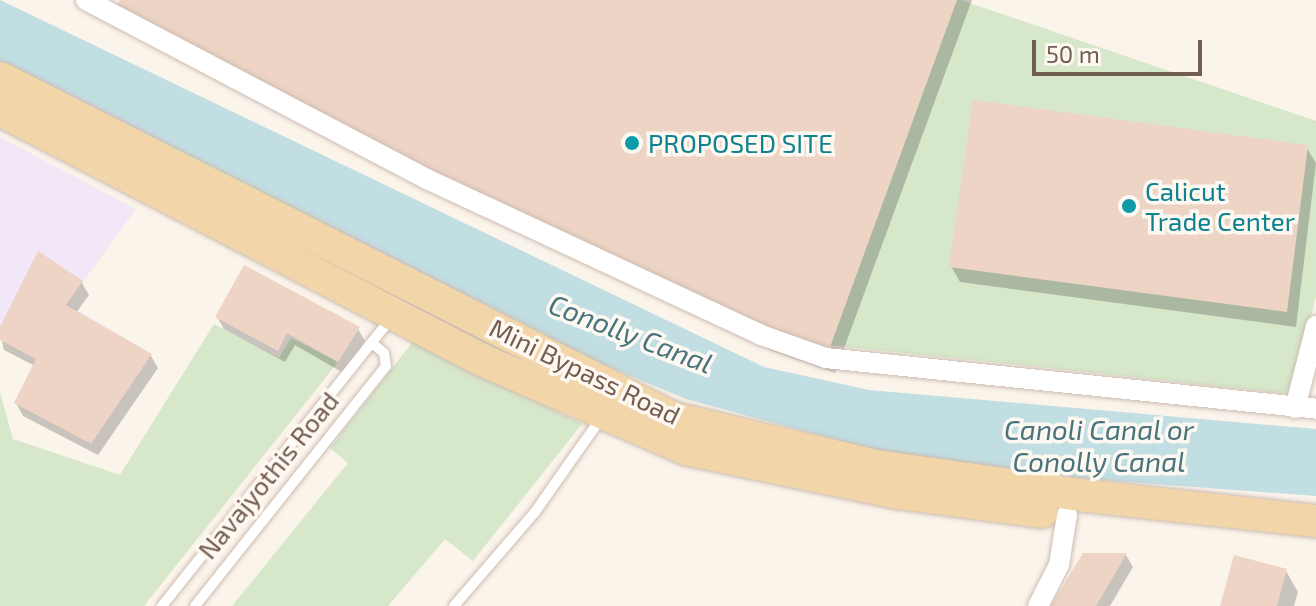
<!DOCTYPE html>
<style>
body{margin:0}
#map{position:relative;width:1316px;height:606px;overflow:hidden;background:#fbf4eb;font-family:"Exo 2",sans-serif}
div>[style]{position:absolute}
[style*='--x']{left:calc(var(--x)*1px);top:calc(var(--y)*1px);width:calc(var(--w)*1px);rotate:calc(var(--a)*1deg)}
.education>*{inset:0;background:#f1e7f7}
.green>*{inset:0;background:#d6e7ca}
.water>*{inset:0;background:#c1dee3}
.shadow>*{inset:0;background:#0003}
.building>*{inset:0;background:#edd4c5}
.roads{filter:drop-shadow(0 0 2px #ccbcb1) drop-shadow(0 0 2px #ccbcb1)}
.lane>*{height:10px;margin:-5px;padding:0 5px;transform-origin:5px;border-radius:5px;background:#fff}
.street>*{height:20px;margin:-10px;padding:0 10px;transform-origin:10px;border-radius:10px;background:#fff}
.primary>*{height:32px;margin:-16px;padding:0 16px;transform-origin:16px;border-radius:16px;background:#f2d6aa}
.dots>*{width:22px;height:22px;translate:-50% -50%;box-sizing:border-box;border:4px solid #fdf8f1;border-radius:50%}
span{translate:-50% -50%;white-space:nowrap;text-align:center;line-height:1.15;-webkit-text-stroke:7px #fdf8f1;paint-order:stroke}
.culture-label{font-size:26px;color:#0d838f}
.left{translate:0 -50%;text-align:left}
.street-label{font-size:26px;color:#735c50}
.water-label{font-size:28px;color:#48757d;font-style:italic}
.scale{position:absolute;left:1032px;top:40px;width:170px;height:36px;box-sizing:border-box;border:4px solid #735c50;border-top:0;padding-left:10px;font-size:24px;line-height:28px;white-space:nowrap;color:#735c50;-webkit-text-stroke:6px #fdf8f1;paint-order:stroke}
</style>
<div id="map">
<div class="education">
<div style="clip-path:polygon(0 137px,136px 209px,67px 304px,152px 354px,91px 444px,14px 403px,37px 356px,0 339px)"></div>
</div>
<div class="green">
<div style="clip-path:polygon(552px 0,961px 0,1316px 121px,1316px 296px,1292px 394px,828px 345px)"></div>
<div style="clip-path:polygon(214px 324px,279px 358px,291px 338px,338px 362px,144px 606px,0 606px,0 392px,13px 439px,120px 475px)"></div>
<div style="clip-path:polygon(414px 340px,582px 424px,473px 561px,445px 539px,388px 606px,232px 606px,348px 463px,330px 448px)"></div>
</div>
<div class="water">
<div style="clip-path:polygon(0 0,764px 367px,869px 390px,1316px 429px,1316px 496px,1087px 479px,881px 452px,686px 399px,599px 363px,0 65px)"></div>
</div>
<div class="shadow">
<div style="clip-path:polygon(123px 0,972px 0,835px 373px,772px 351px,440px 195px)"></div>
<div style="clip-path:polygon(1306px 147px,1316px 163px,1296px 327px,960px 282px,951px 266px)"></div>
<div style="clip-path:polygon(38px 254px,82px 283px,89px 295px,76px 313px,151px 356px,158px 368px,98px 455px,23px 416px,16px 403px,35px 366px,4px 350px,0 332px)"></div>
<div style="clip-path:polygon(217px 317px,358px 329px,365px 341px,345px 374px,295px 345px,285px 362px,224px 329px)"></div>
<div style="clip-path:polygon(1084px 555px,1126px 555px,1133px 567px,1110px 606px,1054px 606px)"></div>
<div style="clip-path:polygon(1286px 571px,1298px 592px,1294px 606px,1222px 606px)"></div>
</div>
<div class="building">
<div style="clip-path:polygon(120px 0,957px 0,826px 358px,761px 335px,113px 12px)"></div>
<div style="clip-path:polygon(973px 100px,1308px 145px,1287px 312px,949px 267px)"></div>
<div style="clip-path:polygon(38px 251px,83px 281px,66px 305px,152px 354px,91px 444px,14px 403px,36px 359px,0 340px,0 327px)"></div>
<div style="clip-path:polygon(244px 265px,360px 327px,338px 362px,287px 333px,278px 351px,215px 317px)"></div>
<div style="clip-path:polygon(1083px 553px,1127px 553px,1096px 606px,1051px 606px)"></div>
<div style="clip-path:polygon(1234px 555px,1287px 569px,1277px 606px,1220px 606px)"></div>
</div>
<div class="roads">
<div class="lane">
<div style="--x:162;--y:606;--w:367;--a:-51.5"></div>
<div style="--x:195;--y:606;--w:307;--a:-51.5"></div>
<div style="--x:386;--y:366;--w:13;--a:-99"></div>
<div style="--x:384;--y:353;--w:16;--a:-140"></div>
<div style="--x:454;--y:606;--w:124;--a:-49.2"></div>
<div style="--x:535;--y:512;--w:115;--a:-54.9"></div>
</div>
<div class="street">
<div style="--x:86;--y:0;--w:387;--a:27.7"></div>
<div style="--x:429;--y:180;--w:366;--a:25"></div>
<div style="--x:761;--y:335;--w:69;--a:19.5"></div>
<div style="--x:826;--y:358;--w:493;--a:5.9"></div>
<div style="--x:1295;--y:408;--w:85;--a:-75.6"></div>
<div style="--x:1038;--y:606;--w:46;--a:-62.9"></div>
<div style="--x:1059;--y:565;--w:51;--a:-80.9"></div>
</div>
<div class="primary">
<div style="--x:0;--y:78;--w:754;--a:26.8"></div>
<div style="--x:673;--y:418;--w:209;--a:13.3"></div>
<div style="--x:876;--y:466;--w:214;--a:8.1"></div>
<div style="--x:1088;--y:496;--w:229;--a:6.3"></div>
<div style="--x:0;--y:110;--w:543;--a:27.41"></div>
<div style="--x:482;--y:360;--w:223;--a:23.6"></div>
<div style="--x:686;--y:449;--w:217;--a:11.7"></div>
<div style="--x:898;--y:493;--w:145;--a:7.5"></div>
</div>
</div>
<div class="dots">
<div style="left:632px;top:143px;background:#0f9aa8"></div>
<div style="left:1129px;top:206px;background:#0f9aa8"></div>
</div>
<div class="culture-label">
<span class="left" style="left:648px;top:143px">PROPOSED SITE</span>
<span class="left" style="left:1145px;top:206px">Calicut<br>Trade Center</span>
</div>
<div class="street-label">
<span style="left:585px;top:371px;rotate:26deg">Mini Bypass Road</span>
<span style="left:268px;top:475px;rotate:-51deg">Navajyothis Road</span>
</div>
<div class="water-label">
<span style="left:631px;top:333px;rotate:21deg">Conolly Canal</span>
<span style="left:1099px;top:445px">Canoli Canal or<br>Conolly Canal</span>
</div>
<div class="scale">50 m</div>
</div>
